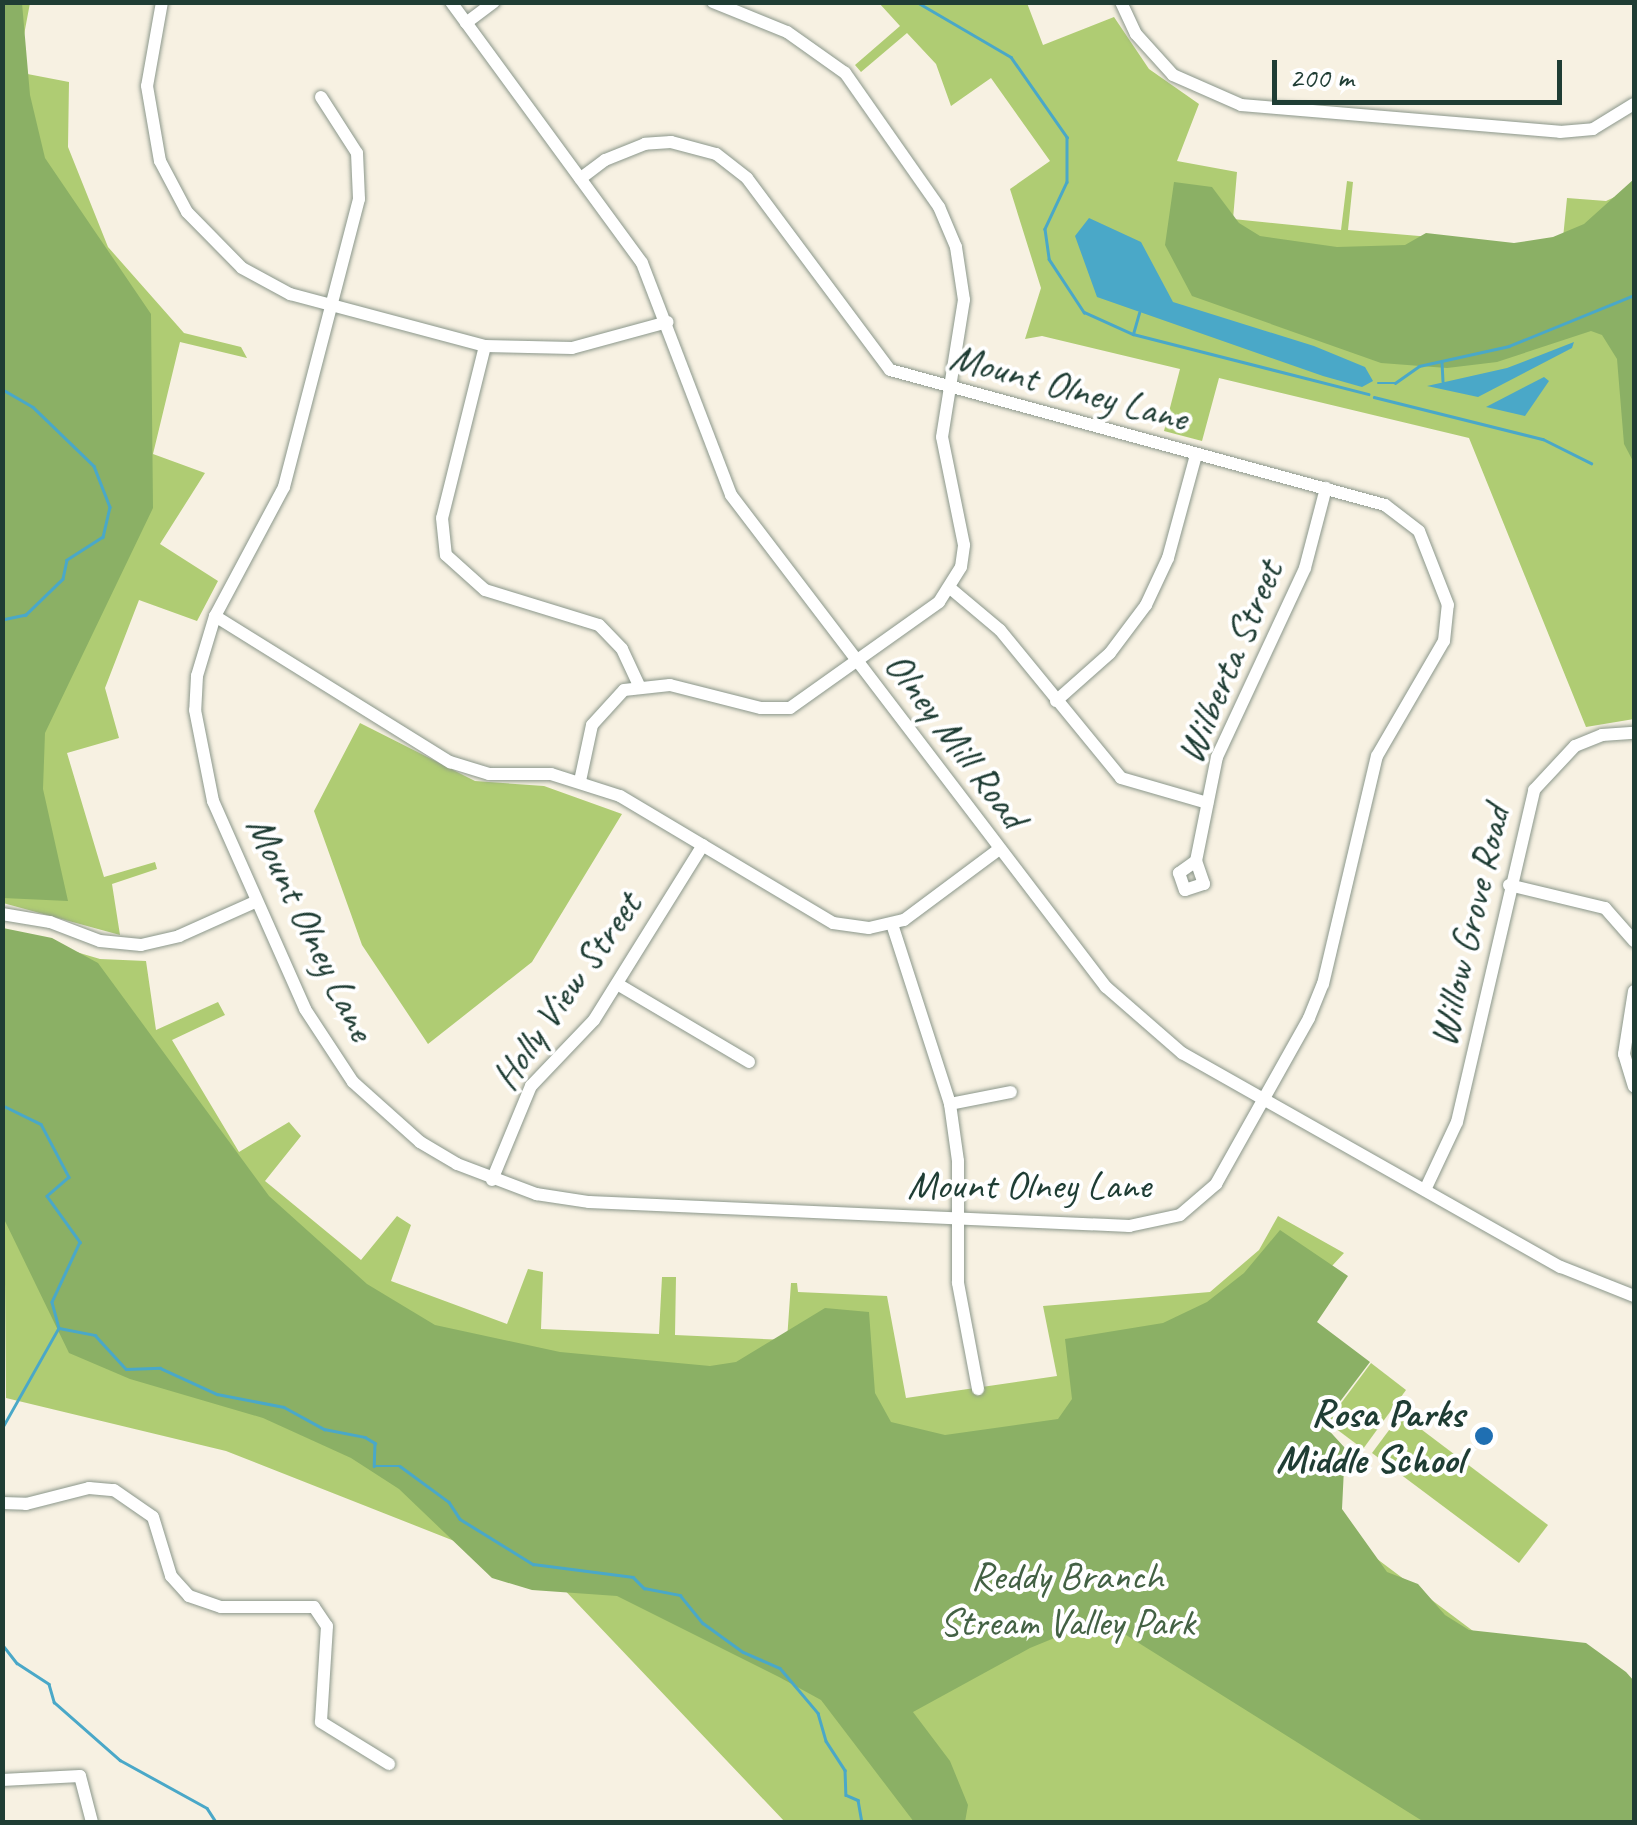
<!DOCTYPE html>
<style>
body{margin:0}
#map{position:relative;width:1637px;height:1825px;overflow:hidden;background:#f7f1e2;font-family:Caveat,sans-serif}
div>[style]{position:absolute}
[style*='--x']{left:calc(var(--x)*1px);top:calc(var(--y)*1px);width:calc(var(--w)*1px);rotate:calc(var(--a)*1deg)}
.green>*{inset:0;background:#afcc73}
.forest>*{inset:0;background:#8bb065}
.water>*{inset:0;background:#4aa8c8}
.stream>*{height:2.5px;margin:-1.25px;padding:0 1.25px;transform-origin:1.25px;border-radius:1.25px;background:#4aa8c8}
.roads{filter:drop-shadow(0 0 2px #8b978b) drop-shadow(0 0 2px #8b978b)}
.minor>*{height:12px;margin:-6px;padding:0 6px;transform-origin:6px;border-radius:6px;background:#fff}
.dots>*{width:28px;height:28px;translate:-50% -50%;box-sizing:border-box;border:5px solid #fff;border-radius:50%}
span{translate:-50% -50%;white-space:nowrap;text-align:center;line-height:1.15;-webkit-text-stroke:8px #fff;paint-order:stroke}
.street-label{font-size:40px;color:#1f3d34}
.poi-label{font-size:40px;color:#1f3d34;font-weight:700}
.right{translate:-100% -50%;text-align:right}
.park-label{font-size:40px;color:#436144}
.frame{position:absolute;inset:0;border:5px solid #1f3d34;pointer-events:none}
.scale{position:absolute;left:1272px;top:60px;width:290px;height:45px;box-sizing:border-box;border:5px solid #1f3d34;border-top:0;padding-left:12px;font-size:30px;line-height:35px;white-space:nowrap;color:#1f3d34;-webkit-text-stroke:8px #fff;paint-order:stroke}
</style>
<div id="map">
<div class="green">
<div style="clip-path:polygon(2px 3px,30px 3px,17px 72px,69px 82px,68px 147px,108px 247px,184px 333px,241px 347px,247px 358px,180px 342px,153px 454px,205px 473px,160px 544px,218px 581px,197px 621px,139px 600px,105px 688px,119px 738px,67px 753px,104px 877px,155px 862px,157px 869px,112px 884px,120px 935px,3px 903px)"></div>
<div style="clip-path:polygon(879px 3px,1027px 3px,1043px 45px,1114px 17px,1149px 69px,1199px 104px,1177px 161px,1237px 172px,1233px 219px,1341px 230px,1347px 181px,1353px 182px,1348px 230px,1562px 248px,1567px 198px,1606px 201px,1634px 188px,1634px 719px,1586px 727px,1469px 438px,1219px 378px,1202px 441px,1164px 431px,1180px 369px,1042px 336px,1025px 339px,1041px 288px,1010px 189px,1050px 161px,991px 78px,951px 106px,936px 64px,907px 33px,861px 72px,855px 65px,900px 26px)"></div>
<div style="clip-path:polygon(360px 723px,475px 781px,544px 786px,622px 814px,532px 962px,428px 1044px,362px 945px,314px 811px)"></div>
<div style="clip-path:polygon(2px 930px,100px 959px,146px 961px,156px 1030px,218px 1002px,225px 1015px,172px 1040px,239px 1152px,289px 1122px,301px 1136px,265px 1181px,361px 1260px,397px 1216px,411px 1225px,391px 1281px,507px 1324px,528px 1269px,543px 1272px,541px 1329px,659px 1334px,662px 1277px,676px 1277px,675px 1335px,787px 1340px,791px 1283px,797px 1283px,798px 1292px,887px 1296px,906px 1398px,1057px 1376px,1043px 1306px,1210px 1292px,1259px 1250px,1278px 1216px,1344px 1253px,1257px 1347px,1256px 1468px,1634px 1752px,1634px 1822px,785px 1822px,556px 1581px,226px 1451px,6px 1398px)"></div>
<div style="clip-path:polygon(1371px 1363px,1406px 1390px,1363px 1449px,1327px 1422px)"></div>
<div style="clip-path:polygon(1401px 1414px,1548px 1525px,1519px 1563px,1372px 1453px)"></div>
</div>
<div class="forest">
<div style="clip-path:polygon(2px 3px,22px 3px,30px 95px,45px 158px,151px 314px,153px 508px,45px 733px,43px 789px,68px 901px,3px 898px)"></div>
<div style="clip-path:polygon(1634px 179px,1634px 463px,1624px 444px,1617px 359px,1602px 335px,1591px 331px,1497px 362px,1447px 368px,1381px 363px,1192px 296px,1165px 245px,1174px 182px,1212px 187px,1239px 223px,1260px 236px,1337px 247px,1405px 245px,1426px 233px,1514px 243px,1553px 237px,1584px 224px)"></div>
<div style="clip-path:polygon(3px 928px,52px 938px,98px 963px,269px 1196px,367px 1284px,435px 1325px,560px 1352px,710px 1366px,736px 1362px,825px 1308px,869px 1312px,875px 1393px,891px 1422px,945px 1435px,1058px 1419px,1072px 1399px,1065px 1339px,1163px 1323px,1207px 1302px,1244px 1273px,1280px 1230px,1348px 1276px,1317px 1322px,1370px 1362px,1323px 1424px,1345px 1448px,1342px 1509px,1387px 1572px,1418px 1584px,1445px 1615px,1469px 1630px,1586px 1643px,1626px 1672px,1634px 1681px,1634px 1822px,1424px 1822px,1126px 1635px,1086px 1625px,1030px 1648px,913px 1712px,950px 1761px,968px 1805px,965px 1822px,914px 1822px,821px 1700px,779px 1677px,617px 1596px,532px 1590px,492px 1578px,399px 1489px,351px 1458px,263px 1418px,130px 1379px,69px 1353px,3px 1217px)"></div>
</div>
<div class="water">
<div style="clip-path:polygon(1089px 218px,1141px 242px,1173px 302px,1314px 346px,1365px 367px,1373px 381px,1362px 387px,1323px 376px,1097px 297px,1075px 236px)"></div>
<div style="clip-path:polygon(1574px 342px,1572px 348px,1478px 397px,1427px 386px,1507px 368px)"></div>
<div style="clip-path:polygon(1544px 377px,1549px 381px,1525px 416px,1486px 407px)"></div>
</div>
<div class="stream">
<div style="--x:917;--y:2;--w:109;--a:30.3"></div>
<div style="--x:1011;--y:57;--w:98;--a:55"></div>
<div style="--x:1067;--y:137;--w:45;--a:90"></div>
<div style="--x:1067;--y:182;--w:52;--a:115.1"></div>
<div style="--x:1045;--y:229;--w:30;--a:82"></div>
<div style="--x:1049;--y:259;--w:64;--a:56.6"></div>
<div style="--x:1084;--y:312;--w:54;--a:24.2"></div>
<div style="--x:1133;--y:334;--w:243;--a:14.3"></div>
<div style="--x:2;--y:272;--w:20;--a:90"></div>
<div style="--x:1133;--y:334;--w:22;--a:-74"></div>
<div style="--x:1442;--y:362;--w:19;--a:87"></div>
<div style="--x:1378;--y:383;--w:17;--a:0"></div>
<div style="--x:1395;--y:383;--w:29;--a:-35"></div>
<div style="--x:1419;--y:366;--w:92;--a:-12.5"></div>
<div style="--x:1509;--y:346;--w:135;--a:-22.2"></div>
<div style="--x:2;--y:389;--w:36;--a:30"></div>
<div style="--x:33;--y:407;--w:85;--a:44"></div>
<div style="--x:94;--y:466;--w:44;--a:68.7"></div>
<div style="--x:110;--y:507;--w:31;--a:103"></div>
<div style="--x:103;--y:537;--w:43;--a:147.4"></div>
<div style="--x:67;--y:560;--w:19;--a:102"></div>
<div style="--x:63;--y:579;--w:52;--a:135.8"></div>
<div style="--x:26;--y:615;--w:25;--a:168"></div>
<div style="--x:1374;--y:397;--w:174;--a:14"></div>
<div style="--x:1543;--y:439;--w:54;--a:26.6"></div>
<div style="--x:2;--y:1105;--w:43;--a:26"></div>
<div style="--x:41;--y:1124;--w:60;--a:62.2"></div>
<div style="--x:69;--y:1177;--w:29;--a:139"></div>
<div style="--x:47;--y:1196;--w:57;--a:54.3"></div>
<div style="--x:80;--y:1242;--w:66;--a:115"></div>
<div style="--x:52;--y:1302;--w:27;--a:75"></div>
<div style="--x:59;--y:1328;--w:116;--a:119.4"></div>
<div style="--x:59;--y:1328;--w:37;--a:11"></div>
<div style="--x:95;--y:1335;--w:46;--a:47.6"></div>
<div style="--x:126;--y:1369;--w:34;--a:-2"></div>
<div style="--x:160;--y:1368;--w:63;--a:24.5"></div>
<div style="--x:217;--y:1394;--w:68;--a:11"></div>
<div style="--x:284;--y:1407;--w:46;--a:28.8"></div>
<div style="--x:324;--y:1429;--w:42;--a:11"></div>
<div style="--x:365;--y:1437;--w:12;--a:31"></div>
<div style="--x:375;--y:1443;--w:23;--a:92"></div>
<div style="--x:374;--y:1466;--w:26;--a:0"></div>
<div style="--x:400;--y:1466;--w:61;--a:36.3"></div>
<div style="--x:449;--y:1502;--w:20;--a:57"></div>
<div style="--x:460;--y:1519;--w:86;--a:31.7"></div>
<div style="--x:533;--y:1564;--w:101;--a:7.4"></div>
<div style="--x:633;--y:1577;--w:16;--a:45"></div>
<div style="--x:644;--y:1588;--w:37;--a:11"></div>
<div style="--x:680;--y:1595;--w:36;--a:51"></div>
<div style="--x:703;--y:1623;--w:49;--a:35.9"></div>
<div style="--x:743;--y:1652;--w:40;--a:23.4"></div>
<div style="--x:780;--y:1668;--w:59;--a:49.8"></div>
<div style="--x:818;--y:1713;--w:29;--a:74"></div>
<div style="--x:826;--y:1741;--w:35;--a:57"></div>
<div style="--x:845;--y:1770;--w:25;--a:88"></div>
<div style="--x:846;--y:1795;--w:13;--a:23"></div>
<div style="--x:858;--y:1800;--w:22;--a:80"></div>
<div style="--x:2;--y:1644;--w:24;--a:52"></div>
<div style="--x:17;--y:1663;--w:38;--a:33"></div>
<div style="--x:49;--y:1684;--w:19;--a:74"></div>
<div style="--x:54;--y:1702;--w:88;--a:41.3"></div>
<div style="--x:120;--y:1760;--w:99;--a:28.9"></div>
<div style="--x:207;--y:1808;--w:17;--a:57"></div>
</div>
<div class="roads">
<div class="minor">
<div style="--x:162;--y:2;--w:85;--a:100.1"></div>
<div style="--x:147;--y:86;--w:76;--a:80.2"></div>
<div style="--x:160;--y:161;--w:58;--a:62.1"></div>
<div style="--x:187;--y:212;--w:78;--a:45.5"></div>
<div style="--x:242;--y:268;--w:55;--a:28.4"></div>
<div style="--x:290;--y:294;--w:202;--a:14.9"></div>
<div style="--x:485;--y:346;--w:87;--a:1.3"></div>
<div style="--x:572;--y:348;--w:99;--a:-15.2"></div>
<div style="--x:451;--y:2;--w:323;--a:53.8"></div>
<div style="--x:642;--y:263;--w:248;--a:69"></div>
<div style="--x:731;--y:495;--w:619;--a:52.69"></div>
<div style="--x:1106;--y:987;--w:101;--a:41"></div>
<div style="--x:1182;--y:1053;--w:435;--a:29.5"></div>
<div style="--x:1561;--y:1267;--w:79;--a:21.7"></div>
<div style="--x:1121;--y:2;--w:35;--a:65"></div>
<div style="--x:1136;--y:34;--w:55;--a:47.9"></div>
<div style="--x:1173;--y:75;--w:74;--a:23.8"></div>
<div style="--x:1241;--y:105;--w:320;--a:4.8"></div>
<div style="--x:1560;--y:132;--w:33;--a:-5"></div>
<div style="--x:1593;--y:129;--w:48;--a:-31.4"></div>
<div style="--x:466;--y:23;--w:35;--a:-37"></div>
<div style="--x:321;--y:97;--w:67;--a:57.3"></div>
<div style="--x:357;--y:153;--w:46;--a:87.5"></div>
<div style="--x:359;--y:199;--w:298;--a:104.6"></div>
<div style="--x:284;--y:487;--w:146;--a:118.1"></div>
<div style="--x:215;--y:616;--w:63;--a:106.7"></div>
<div style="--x:197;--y:676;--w:34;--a:93"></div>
<div style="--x:195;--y:710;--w:93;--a:78.8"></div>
<div style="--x:213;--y:801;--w:227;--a:66.1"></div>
<div style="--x:305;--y:1009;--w:87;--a:56.7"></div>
<div style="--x:353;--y:1082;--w:90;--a:41.8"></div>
<div style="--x:420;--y:1142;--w:43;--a:30.7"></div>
<div style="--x:457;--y:1164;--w:85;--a:20.8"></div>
<div style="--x:536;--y:1194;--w:54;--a:8.6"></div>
<div style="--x:589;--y:1202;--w:541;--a:2.54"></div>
<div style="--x:1129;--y:1226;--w:52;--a:-12.2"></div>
<div style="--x:1180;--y:1215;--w:48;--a:-40.7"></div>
<div style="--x:1216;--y:1184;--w:190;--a:-60.7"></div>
<div style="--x:1309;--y:1018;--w:37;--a:-68"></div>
<div style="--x:1323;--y:984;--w:234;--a:-76.7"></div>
<div style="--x:1377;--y:756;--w:133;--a:-59.8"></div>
<div style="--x:1444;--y:641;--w:36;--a:-84"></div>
<div style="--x:1448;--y:605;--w:79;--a:-111.4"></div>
<div style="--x:1419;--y:531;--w:43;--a:-142.6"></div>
<div style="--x:1385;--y:505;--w:513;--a:-164.74"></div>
<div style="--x:890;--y:370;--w:239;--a:-126.7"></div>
<div style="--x:747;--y:178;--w:39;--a:-142"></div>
<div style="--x:716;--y:154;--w:47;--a:-165.1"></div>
<div style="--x:671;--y:142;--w:26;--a:176"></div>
<div style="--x:645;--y:144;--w:43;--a:158.2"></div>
<div style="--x:605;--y:160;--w:31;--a:143"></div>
<div style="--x:485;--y:346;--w:177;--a:104"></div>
<div style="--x:442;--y:518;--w:37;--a:84"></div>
<div style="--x:446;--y:555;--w:52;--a:41.9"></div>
<div style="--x:485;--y:590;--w:119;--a:17.1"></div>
<div style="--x:599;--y:625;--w:33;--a:46"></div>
<div style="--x:622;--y:649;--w:40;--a:65"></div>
<div style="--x:950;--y:588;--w:65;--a:40"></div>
<div style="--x:1000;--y:630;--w:191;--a:50.7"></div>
<div style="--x:1121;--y:778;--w:90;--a:16.2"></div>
<div style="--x:215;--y:616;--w:277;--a:31.9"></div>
<div style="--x:450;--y:762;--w:41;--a:17.1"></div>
<div style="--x:489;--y:774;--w:62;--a:0"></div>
<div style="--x:551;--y:774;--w:72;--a:17.7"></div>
<div style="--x:620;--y:796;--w:248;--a:30.8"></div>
<div style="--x:833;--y:923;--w:36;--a:8"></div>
<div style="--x:869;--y:928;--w:36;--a:-13"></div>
<div style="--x:904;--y:920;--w:117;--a:-36.7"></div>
<div style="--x:1056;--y:701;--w:72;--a:-41.6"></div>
<div style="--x:1110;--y:653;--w:60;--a:-53.1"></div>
<div style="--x:1146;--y:605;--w:52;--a:-64.9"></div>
<div style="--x:1168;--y:558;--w:107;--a:-74.8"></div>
<div style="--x:580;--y:781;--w:57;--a:-77.9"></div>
<div style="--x:592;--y:725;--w:47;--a:-47.6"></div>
<div style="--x:624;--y:690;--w:46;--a:-6.2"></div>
<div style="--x:670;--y:685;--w:94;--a:14.2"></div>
<div style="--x:761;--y:708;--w:29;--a:0"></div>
<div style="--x:790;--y:708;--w:183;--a:-35.4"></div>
<div style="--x:939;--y:602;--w:41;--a:-57.8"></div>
<div style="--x:961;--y:567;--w:22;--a:-82"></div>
<div style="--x:964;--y:545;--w:110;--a:-101.5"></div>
<div style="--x:942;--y:437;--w:139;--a:-80.9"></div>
<div style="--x:964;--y:300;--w:54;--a:-98.6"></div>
<div style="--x:956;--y:247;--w:43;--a:-113"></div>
<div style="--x:939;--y:207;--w:164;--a:-125"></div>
<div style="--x:845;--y:73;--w:71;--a:-144.7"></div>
<div style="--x:787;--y:32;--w:80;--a:-157.9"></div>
<div style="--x:1196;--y:861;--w:21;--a:145"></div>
<div style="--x:1179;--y:873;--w:18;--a:71"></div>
<div style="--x:1185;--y:890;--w:20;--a:-18"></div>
<div style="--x:1204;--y:884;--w:24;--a:-109"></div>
<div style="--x:1196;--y:861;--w:106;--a:-78.6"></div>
<div style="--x:1217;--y:757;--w:208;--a:-65"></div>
<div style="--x:1305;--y:568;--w:83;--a:-75.3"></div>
<div style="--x:1509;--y:885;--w:99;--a:13.5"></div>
<div style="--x:1605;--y:908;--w:44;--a:48.7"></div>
<div style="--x:2;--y:914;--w:49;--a:9.5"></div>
<div style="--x:50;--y:922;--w:53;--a:20.8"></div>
<div style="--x:100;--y:941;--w:41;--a:5.6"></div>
<div style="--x:141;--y:945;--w:39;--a:-13"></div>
<div style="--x:179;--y:936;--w:85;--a:-24.2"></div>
<div style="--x:892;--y:924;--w:189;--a:72.1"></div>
<div style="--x:950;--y:1104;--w:58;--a:82"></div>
<div style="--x:958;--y:1161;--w:122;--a:90"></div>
<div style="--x:958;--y:1283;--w:108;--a:79.3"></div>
<div style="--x:619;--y:985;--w:151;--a:30.6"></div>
<div style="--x:1634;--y:991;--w:64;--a:99"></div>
<div style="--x:1624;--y:1054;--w:34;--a:73"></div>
<div style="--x:950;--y:1104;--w:62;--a:-11.1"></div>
<div style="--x:492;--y:1180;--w:102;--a:-67.5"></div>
<div style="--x:531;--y:1086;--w:91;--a:-46.3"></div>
<div style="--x:594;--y:1020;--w:206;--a:-58.1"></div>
<div style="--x:1425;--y:1190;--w:75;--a:-64.8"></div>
<div style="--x:1457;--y:1122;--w:341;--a:-76.9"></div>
<div style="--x:1534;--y:790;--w:60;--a:-47"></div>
<div style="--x:1575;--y:746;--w:29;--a:-22"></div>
<div style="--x:1602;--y:735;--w:32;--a:-4"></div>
<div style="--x:2;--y:1503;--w:24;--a:2"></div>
<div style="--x:26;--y:1504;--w:65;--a:-14.3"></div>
<div style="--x:89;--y:1488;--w:25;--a:5"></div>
<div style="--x:114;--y:1490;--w:47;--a:34.7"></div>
<div style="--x:153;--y:1517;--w:62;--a:73"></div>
<div style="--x:171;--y:1576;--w:27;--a:48"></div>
<div style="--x:189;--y:1596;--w:34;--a:19"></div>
<div style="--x:221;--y:1607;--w:93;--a:0"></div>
<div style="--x:314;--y:1607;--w:23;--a:56"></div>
<div style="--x:327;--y:1626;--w:96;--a:93.6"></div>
<div style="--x:321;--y:1722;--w:80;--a:31.7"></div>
<div style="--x:2;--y:1780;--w:78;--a:-2.9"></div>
<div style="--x:80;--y:1776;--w:48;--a:75.4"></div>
</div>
</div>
<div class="dots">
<div style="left:1484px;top:1436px;background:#1f6fb2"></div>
</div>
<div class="street-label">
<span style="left:1069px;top:387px;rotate:15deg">Mount Olney Lane</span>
<span style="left:1229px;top:662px;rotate:-67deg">Wilberta Street</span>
<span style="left:956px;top:740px;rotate:53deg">Olney Mill Road</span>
<span style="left:1469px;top:926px;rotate:-77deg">Willow Grove Road</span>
<span style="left:311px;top:928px;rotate:64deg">Mount Olney Lane</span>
<span style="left:566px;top:991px;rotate:-55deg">Holly View Street</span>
<span style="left:1029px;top:1185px">Mount Olney Lane</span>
</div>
<div class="poi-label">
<span class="right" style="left:1464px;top:1436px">Rosa Parks<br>Middle School</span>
</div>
<div class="park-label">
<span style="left:1067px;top:1599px">Reddy Branch<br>Stream Valley Park</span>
</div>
<div class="frame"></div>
<div class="scale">200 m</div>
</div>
